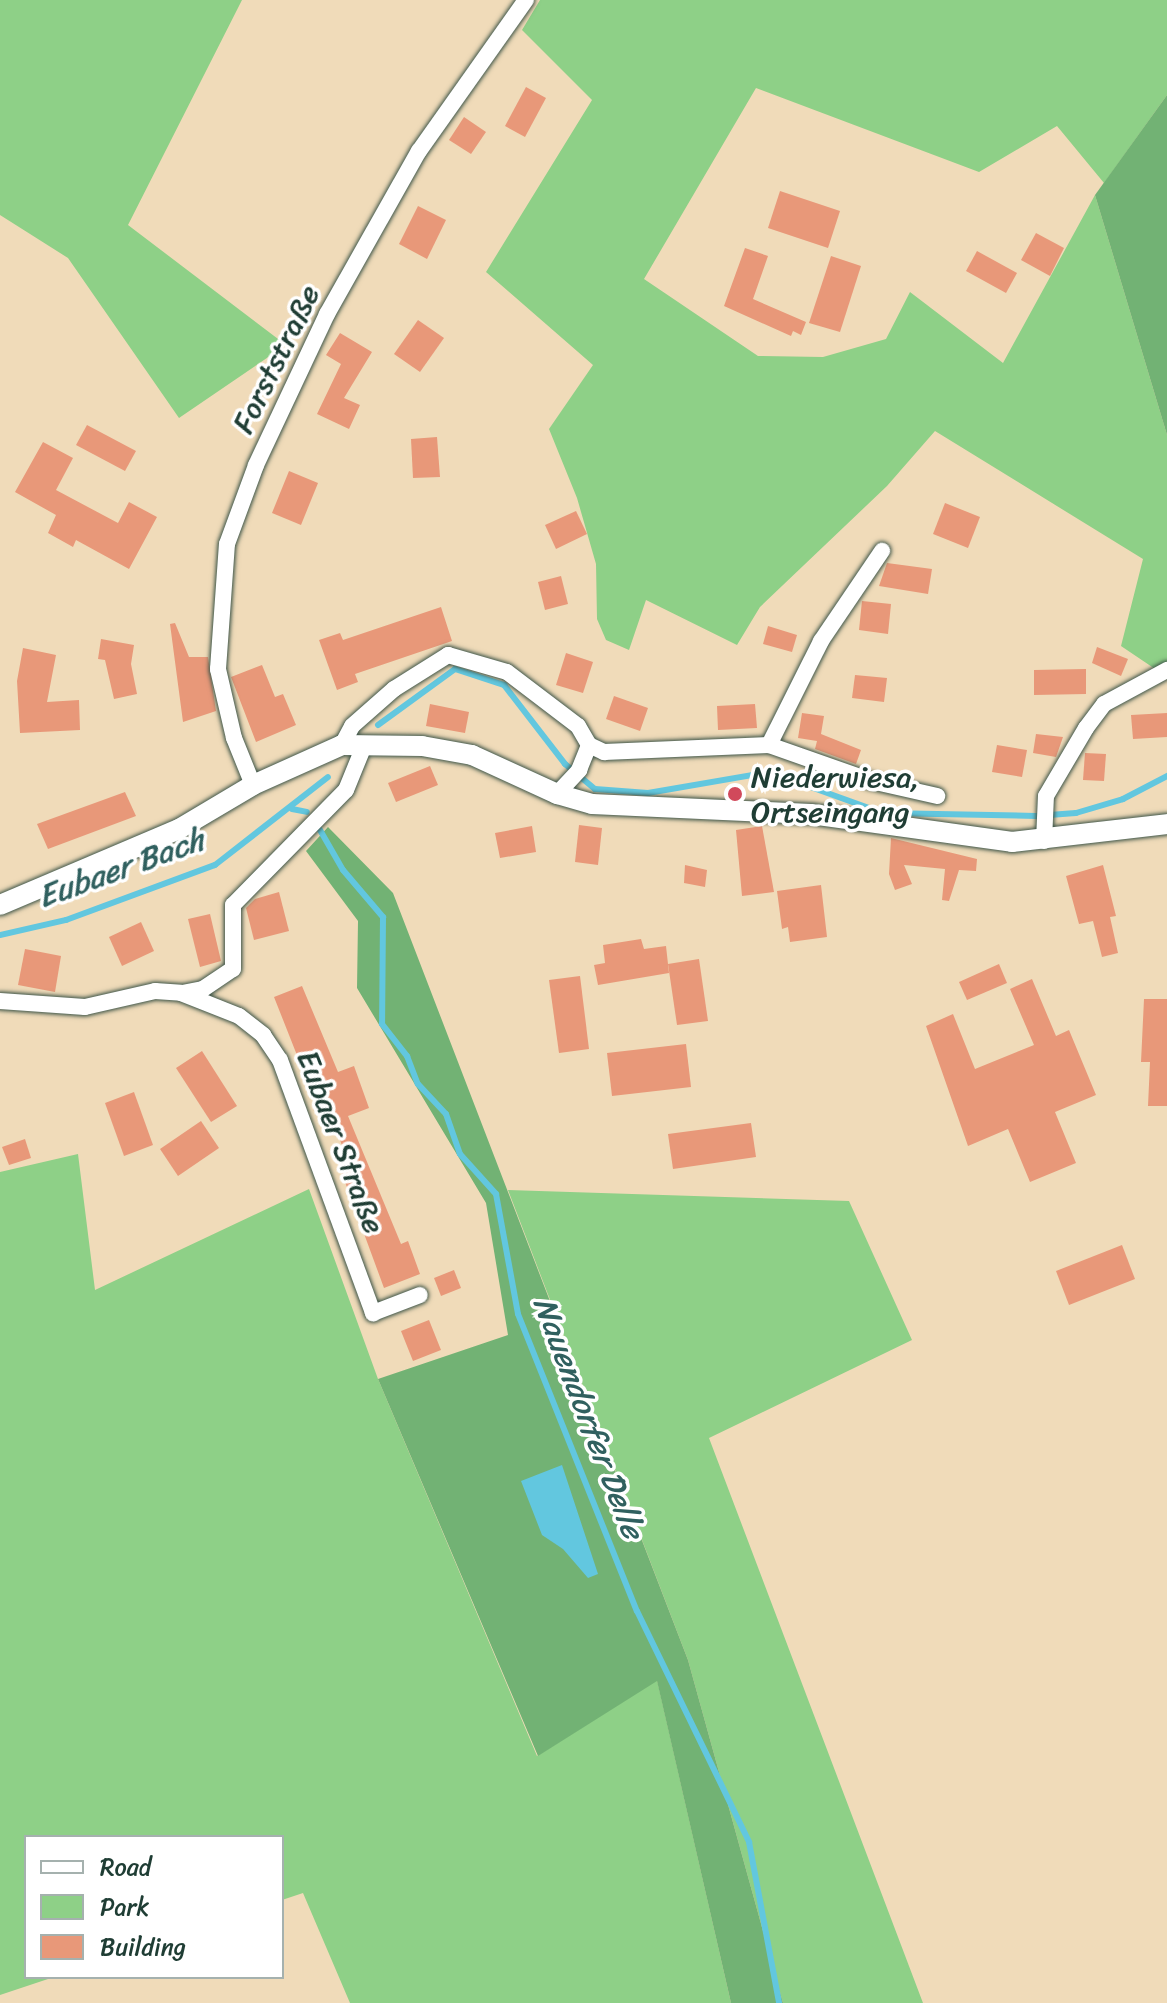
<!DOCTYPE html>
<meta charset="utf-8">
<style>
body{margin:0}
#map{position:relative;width:1167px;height:2003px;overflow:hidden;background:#f0dbb9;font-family:Sriracha,sans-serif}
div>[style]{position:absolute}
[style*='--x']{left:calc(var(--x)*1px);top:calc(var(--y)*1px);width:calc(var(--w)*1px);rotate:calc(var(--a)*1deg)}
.green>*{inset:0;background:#8ed087}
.forest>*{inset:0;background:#72b274}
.water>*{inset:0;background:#62c7df}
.stream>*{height:6px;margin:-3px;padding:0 3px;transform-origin:3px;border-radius:3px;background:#62c7df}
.building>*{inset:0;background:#e89879}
.roads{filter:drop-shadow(0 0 2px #3e5548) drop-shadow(0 0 2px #3e5548)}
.minor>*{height:16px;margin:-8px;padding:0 8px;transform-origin:8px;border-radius:8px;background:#fff}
.tertiary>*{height:20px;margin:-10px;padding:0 10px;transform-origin:10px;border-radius:10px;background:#fff}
.dots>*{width:22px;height:22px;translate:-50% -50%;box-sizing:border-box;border:4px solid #fff;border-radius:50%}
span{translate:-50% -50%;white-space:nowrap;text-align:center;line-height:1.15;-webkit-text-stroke:7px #fff;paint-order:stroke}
.street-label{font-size:30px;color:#1f3d34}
.poi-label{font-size:30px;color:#1f3d34}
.left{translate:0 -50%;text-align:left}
.water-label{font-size:32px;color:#30605f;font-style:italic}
.legend{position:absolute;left:24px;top:1835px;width:260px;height:144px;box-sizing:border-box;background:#fff;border:2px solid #a5b1ae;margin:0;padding:10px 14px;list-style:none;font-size:24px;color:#1f3d34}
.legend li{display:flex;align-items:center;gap:16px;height:40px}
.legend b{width:40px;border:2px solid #a5b1ae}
</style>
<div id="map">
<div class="green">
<div style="clip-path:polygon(0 0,242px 0,128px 225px,286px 345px,179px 418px,68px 258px,0 215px)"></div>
<div style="clip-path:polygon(540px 0,1167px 0,1167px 95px,1104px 183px,1057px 126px,979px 172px,756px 88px,644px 279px,758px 356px,823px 357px,886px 339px,910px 292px,1003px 363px,1095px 195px,1167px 435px,1167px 677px,1121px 646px,1143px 559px,935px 431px,887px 486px,760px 607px,737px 645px,646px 600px,629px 650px,606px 640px,597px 619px,596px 564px,577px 498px,549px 429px,593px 365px,486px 272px,592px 100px,522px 30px)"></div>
<div style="clip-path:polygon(78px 1154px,95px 1290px,309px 1189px,378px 1379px,537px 1756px,657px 1680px,731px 2003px,350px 2003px,303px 1893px,282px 1900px,282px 1837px,26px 1837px,26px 1977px,54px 1977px,0 1995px,0 1172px)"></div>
<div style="clip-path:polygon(508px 1190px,849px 1201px,912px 1340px,709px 1438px,923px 2003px,783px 2003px,688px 1660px)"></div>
</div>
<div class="forest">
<div style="clip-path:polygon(1167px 95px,1167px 435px,1095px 195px)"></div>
<div style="clip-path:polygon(328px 827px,393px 893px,688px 1660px,783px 2003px,731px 2003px,657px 1681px,538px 1756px,378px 1379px,508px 1335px,486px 1203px,357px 988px,358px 921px,306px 851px)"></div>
</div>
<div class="water">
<div style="clip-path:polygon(562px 1465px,598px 1574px,588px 1578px,563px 1549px,542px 1535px,521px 1481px)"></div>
</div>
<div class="stream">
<div style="--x:378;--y:725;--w:95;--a:-36"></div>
<div style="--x:455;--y:669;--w:52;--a:18.1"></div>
<div style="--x:504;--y:685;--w:100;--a:52.3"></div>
<div style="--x:565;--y:764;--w:39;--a:40"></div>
<div style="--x:595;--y:789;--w:53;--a:4.3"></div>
<div style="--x:648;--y:793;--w:123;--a:-9.8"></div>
<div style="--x:769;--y:772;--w:121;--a:19.8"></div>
<div style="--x:883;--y:813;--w:153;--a:1.1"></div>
<div style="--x:1036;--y:816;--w:40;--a:-4.3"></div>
<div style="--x:1076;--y:813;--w:49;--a:-16.6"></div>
<div style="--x:1123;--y:799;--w:50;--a:-27.6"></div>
<div style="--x:292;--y:809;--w:15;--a:11"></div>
<div style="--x:320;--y:830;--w:46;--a:60.1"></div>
<div style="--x:343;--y:870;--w:62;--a:49.6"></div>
<div style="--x:383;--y:917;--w:107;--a:90.5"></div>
<div style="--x:382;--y:1024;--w:41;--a:52"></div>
<div style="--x:407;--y:1056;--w:30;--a:69"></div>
<div style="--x:418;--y:1084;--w:41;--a:47"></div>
<div style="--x:446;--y:1114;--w:42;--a:70.7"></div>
<div style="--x:460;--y:1154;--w:54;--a:48"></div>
<div style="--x:496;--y:1194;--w:122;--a:79.6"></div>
<div style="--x:518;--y:1314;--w:320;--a:68.2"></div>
<div style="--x:637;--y:1611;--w:257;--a:64.1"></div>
<div style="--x:749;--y:1842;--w:164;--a:79.4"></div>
<div style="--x:0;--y:935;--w:68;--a:-12.8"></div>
<div style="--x:66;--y:920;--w:159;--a:-20.3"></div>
<div style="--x:215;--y:865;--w:143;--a:-37.9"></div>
</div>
<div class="building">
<div style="clip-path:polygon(526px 87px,546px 98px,525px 137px,505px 126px)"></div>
<div style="clip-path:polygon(464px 117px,486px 132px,471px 154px,449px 140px)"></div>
<div style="clip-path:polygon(780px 191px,840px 211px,828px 248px,768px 228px)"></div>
<div style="clip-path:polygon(418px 206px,446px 220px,427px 259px,399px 244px)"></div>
<div style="clip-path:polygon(1036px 233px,1064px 248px,1050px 276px,1021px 260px)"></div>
<div style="clip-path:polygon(745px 248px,768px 256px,753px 299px,806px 322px,801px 335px,793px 331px,791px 336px,724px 306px)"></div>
<div style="clip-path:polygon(977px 251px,1017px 273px,1006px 293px,966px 271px)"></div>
<div style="clip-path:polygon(831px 256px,861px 266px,840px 332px,809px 323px)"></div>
<div style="clip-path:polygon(418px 320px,444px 338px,420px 372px,394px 354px)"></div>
<div style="clip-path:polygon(340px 333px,372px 352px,344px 398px,360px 405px,349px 429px,317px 414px,341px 364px,326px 355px)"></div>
<div style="clip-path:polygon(87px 425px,136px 451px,125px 471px,76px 445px)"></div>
<div style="clip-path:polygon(437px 437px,440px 477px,413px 478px,411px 439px)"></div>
<div style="clip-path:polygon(43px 442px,73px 458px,56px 490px,118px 523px,129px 502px,157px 517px,129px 569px,76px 540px,73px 547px,48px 533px,56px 515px,15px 492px)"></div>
<div style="clip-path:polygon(289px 471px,318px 483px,301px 525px,272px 513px)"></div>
<div style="clip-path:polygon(945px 503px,980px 517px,968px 548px,933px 534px)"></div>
<div style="clip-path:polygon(576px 511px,587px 534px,556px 549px,545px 525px)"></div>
<div style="clip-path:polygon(887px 563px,932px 569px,928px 594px,879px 586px)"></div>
<div style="clip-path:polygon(561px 576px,568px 604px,545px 610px,538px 582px)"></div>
<div style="clip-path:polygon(862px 601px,891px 604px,888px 634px,859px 630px)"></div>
<div style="clip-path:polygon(441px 607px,452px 641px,355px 674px,358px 682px,337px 690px,319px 640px,340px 633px,343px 640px)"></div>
<div style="clip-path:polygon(175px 623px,189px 657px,208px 657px,216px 711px,183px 722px,170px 624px)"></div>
<div style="clip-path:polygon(768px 626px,797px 635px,792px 652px,763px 644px)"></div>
<div style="clip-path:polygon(101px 639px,134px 645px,131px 664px,137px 694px,114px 699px,105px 660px,98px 659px)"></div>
<div style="clip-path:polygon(1097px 647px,1128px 659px,1121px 676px,1092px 663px)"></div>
<div style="clip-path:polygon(23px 648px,56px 655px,47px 702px,79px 700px,80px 730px,20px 733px,17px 681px)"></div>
<div style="clip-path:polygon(566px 653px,593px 662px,583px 693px,556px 685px)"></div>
<div style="clip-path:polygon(262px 665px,275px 697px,283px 694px,296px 725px,256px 742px,231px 677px)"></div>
<div style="clip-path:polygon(1086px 669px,1086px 694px,1034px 695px,1034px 670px)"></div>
<div style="clip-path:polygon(855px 675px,887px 678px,884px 702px,852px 698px)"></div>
<div style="clip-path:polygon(614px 696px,648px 708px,640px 731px,606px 719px)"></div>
<div style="clip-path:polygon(430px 704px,469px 712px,465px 733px,426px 726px)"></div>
<div style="clip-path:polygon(755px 704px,757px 728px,718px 730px,717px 706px)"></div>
<div style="clip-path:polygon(802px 713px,824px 716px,821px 734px,861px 750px,856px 764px,815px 749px,817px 741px,798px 738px)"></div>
<div style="clip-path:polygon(1167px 713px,1167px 737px,1133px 739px,1131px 715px)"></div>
<div style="clip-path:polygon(1036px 734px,1063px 737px,1056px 757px,1033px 753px)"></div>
<div style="clip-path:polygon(997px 745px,1027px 750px,1022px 777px,992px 772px)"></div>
<div style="clip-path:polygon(1085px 753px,1106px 754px,1104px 781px,1083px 780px)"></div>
<div style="clip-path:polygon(430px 766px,438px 785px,396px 802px,388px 783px)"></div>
<div style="clip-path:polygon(125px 792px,136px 816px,48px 849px,37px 824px)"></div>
<div style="clip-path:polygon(579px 825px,602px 828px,598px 865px,575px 862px)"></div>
<div style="clip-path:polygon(532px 826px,536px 852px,500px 858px,495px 833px)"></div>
<div style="clip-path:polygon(762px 826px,774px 892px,742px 896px,736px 830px)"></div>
<div style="clip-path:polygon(891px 838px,977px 859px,976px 871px,959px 870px,949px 901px,942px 900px,945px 869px,904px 865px,912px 884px,895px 890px,889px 874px)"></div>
<div style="clip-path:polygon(685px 865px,707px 870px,705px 887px,684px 883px)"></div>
<div style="clip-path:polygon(1103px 865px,1116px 916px,1110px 917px,1118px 953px,1102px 957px,1093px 921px,1079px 924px,1066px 876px)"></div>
<div style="clip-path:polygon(821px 885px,827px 937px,790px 942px,788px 927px,782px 929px,777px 891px)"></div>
<div style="clip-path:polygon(279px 892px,289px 931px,254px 940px,246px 908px,255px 899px)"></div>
<div style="clip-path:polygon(210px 914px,221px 961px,200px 967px,188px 919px)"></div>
<div style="clip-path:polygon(141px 922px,154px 951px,122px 966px,109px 937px)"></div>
<div style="clip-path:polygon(641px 939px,644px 949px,666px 946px,669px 973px,598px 985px,594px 965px,605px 963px,603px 945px)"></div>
<div style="clip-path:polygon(25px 949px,61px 956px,55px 992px,18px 985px)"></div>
<div style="clip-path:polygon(699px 959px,708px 1021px,677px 1025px,668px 964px)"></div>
<div style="clip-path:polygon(999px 964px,1007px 983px,967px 1000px,959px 982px)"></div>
<div style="clip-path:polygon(580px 976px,589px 1049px,559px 1053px,549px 980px)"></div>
<div style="clip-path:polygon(1032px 979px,1056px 1036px,1069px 1030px,1096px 1095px,1055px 1112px,1076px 1163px,1030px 1182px,1008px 1129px,968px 1146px,926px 1026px,953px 1014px,975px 1069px,1034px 1045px,1010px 989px)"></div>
<div style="clip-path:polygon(302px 986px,338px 1072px,354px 1066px,369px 1108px,348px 1116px,401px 1244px,408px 1241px,420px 1274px,384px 1288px,334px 1152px,343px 1148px,317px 1080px,308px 1083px,274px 997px)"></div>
<div style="clip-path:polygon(1144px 999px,1167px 999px,1167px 1106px,1148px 1106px,1150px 1062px,1141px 1062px)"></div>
<div style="clip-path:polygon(686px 1044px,691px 1087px,612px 1096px,607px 1053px)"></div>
<div style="clip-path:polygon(202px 1051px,237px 1106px,211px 1122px,176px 1068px)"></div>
<div style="clip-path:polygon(134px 1092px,153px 1145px,124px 1156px,105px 1103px)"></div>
<div style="clip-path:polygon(201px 1121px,219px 1148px,178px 1176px,160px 1149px)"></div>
<div style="clip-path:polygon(751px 1123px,756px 1157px,673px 1169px,668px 1134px)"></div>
<div style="clip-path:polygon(25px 1139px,31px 1158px,9px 1165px,2px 1147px)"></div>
<div style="clip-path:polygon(1122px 1245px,1135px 1279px,1069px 1305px,1056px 1271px)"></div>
<div style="clip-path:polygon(454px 1270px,461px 1288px,441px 1296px,434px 1278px)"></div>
<div style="clip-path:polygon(429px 1320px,441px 1350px,413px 1361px,401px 1331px)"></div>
</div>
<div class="roads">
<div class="minor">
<div style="--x:342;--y:745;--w:21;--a:-62"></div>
<div style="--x:352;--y:726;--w:56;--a:-41.4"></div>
<div style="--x:394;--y:689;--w:64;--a:-32.2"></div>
<div style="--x:448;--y:655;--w:61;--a:16.1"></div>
<div style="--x:507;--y:672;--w:89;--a:37.3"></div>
<div style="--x:578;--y:726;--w:22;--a:60"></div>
<div style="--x:589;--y:745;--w:17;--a:25"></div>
<div style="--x:604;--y:752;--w:165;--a:-2.4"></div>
<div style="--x:769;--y:745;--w:108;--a:19.4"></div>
<div style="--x:871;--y:781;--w:68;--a:12.8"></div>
<div style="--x:769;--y:745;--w:116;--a:-63.4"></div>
<div style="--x:821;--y:641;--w:109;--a:-55.9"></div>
<div style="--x:253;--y:785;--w:51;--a:-112"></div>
<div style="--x:234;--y:738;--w:71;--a:-103.1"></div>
<div style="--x:218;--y:669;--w:125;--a:-85.9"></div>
<div style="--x:227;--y:544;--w:84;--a:-69.8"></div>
<div style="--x:256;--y:465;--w:167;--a:-64.8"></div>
<div style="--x:327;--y:314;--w:187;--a:-60.6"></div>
<div style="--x:419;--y:151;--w:185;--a:-54.7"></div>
<div style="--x:557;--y:794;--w:33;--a:-47"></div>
<div style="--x:579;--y:770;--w:27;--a:-68"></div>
<div style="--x:1044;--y:841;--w:45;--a:-87.5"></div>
<div style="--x:1046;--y:796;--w:79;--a:-59.5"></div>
<div style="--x:1086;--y:728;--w:30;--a:-53"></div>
<div style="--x:1104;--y:704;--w:72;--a:-28.4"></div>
<div style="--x:182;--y:993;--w:21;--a:-11"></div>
<div style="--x:203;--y:989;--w:36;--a:-34"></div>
<div style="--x:233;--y:969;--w:64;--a:-90"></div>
<div style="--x:233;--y:905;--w:161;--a:-45.5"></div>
<div style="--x:346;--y:790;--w:48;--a:-67.8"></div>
<div style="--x:0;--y:1001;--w:85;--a:4"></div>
<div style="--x:85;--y:1007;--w:72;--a:-12.9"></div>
<div style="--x:155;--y:991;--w:26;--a:4"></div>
<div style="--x:181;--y:993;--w:62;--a:21.6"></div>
<div style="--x:239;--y:1016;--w:31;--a:38"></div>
<div style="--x:263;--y:1035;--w:30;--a:56"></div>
<div style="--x:280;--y:1060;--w:270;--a:69.8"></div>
<div style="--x:373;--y:1313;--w:50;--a:-21"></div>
</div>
<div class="tertiary">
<div style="--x:0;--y:905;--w:194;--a:-23"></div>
<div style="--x:179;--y:829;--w:86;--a:-30.7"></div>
<div style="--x:253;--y:785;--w:98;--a:-24.2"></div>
<div style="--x:342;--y:745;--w:80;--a:0.7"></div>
<div style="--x:422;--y:746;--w:51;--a:10.2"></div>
<div style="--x:472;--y:755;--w:94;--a:24.6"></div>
<div style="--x:557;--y:794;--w:36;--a:16"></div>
<div style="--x:592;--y:804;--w:219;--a:2.6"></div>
<div style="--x:811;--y:814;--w:203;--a:7.9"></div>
<div style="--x:1012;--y:842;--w:156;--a:-6.6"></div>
</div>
</div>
<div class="dots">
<div style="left:735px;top:794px;background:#d1495b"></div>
</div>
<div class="street-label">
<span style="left:276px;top:359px;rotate:-64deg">Forststraße</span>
<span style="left:341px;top:1142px;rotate:69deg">Eubaer Straße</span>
</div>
<div class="poi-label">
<span class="left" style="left:751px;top:794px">Niederwiesa,<br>Ortseingang</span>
</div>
<div class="water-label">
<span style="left:121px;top:869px;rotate:-20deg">Eubaer Bach</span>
<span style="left:588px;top:1418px;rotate:69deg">Nauendorfer Delle</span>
</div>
<ul class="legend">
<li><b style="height:10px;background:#fff"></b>Road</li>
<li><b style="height:22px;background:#8ed087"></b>Park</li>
<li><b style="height:22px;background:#e89879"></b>Building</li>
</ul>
</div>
